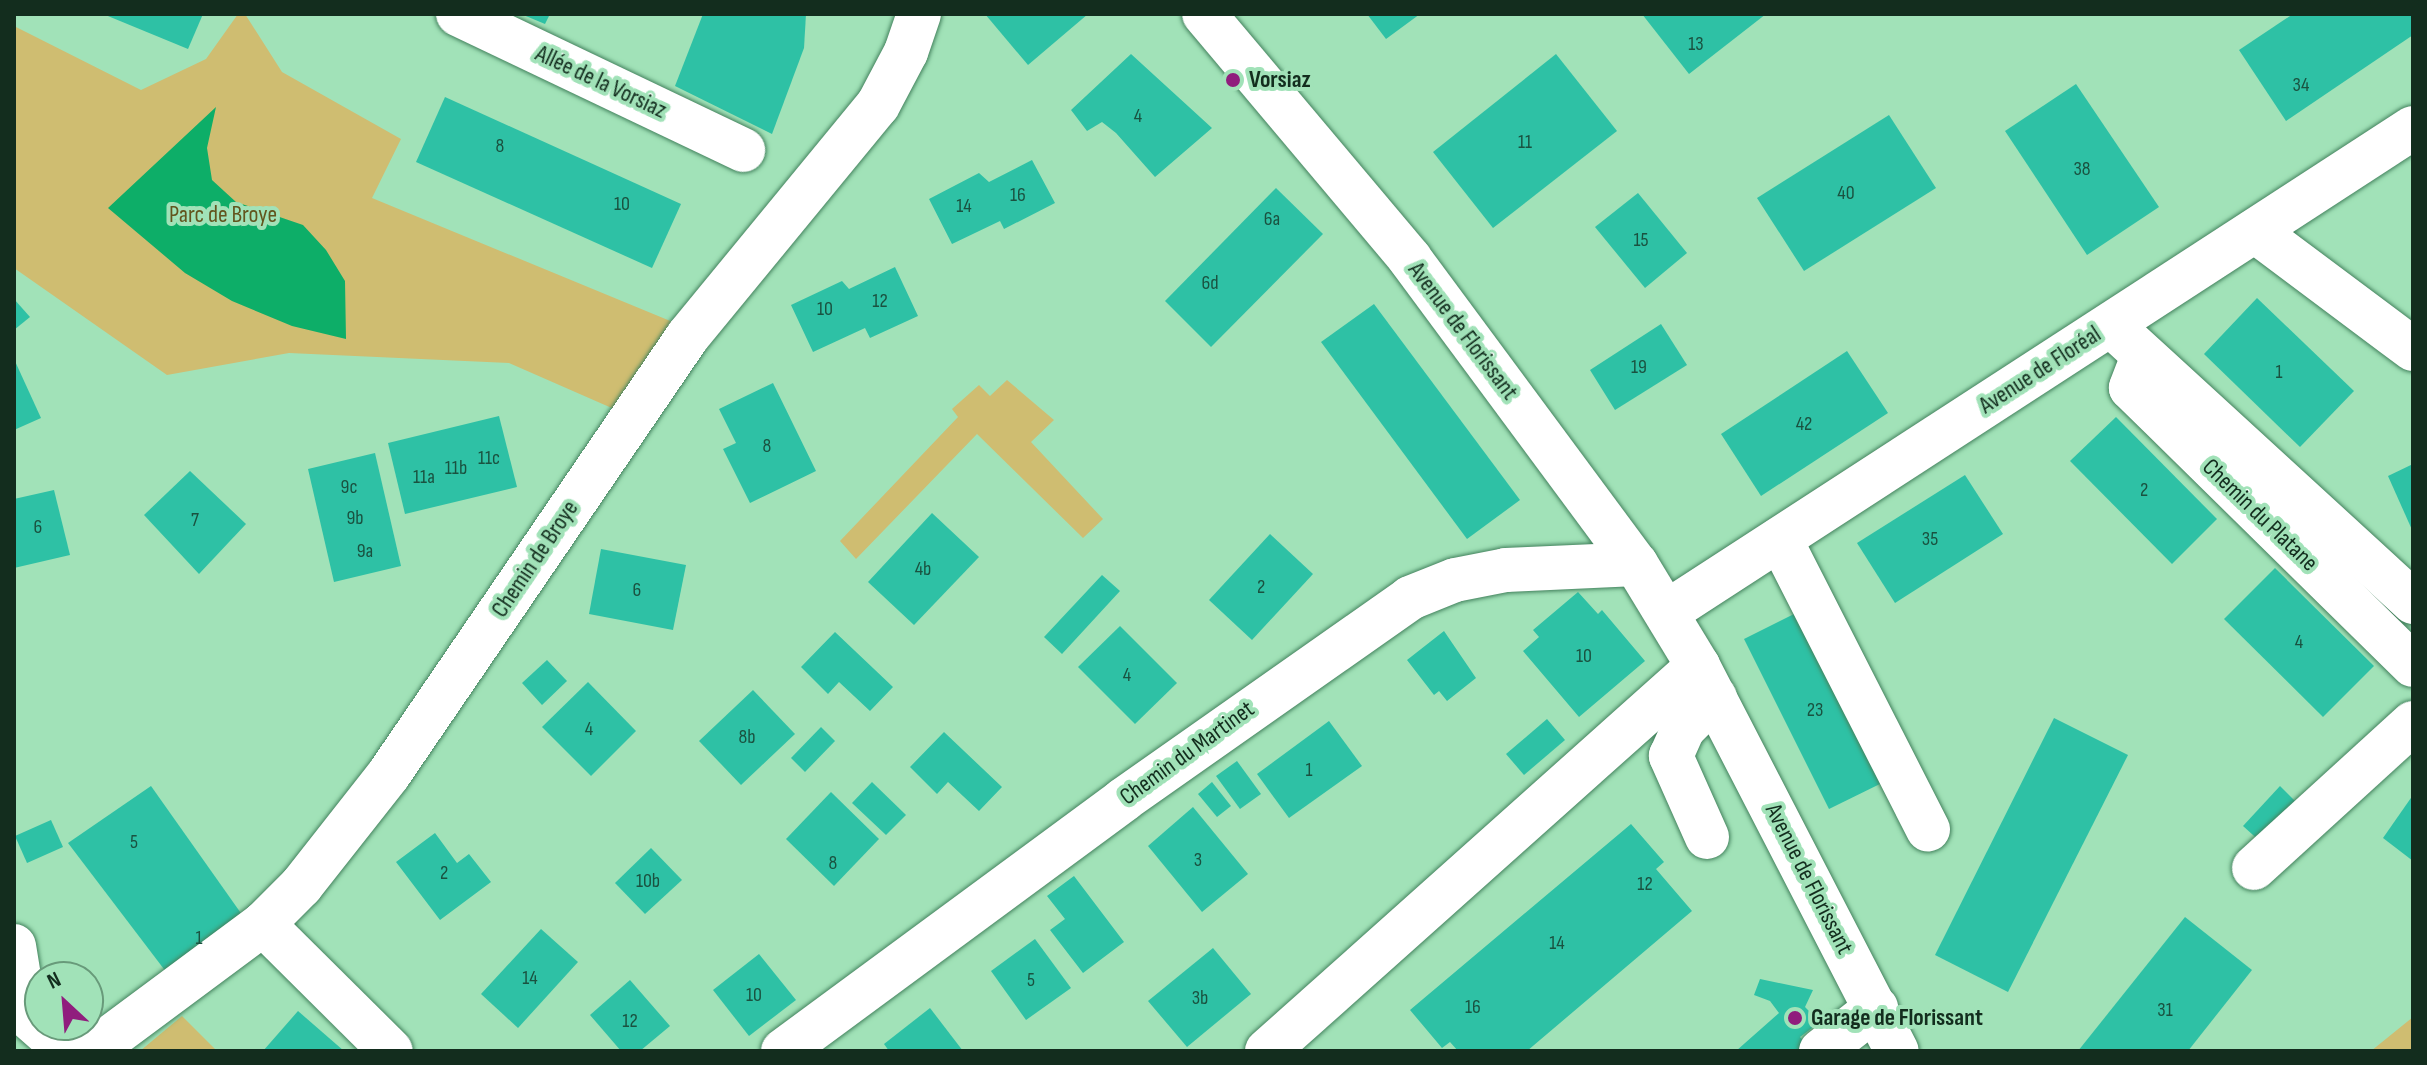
<!DOCTYPE html>
<meta charset="utf-8">
<style>
body{margin:0}
#map{position:relative;width:2427px;height:1065px;overflow:hidden;background:#a1e2b8;font-family:"Sofia Sans Condensed",sans-serif}
div>[style]{position:absolute}
[style*='--x']{left:calc(var(--x)*1px);top:calc(var(--y)*1px);width:calc(var(--w)*1px);rotate:calc(var(--a)*1deg)}
.green>*{inset:0;background:#cfbd71}
.water>*{inset:0;background:#0dae68}
.building>*{inset:0;background:#2ec1a5}
.roads{filter:drop-shadow(0 0 2px #43825d) drop-shadow(0 0 2px #43825d)}
.minor>*{height:44px;margin:-22px;padding:0 22px;transform-origin:22px;border-radius:22px;background:#fff}
.dots>*{width:22px;height:22px;translate:-50% -50%;box-sizing:border-box;border:4px solid #a1e2b8;border-radius:50%}
span{translate:-50% -50%;white-space:nowrap;text-align:center;line-height:1.15;-webkit-text-stroke:8px #a1e2b8;paint-order:stroke}
.number-label{font-size:20px;color:#1a5240}
.number-label span{-webkit-text-stroke-width:0}
.poi-label{font-size:24px;color:#132d1e;font-weight:700}
.left{translate:0 -50%;text-align:left}
.street-label{font-size:24px;color:#132d1e}
.park-label{font-size:24px;color:#62551e}
.frame{position:absolute;inset:0;border:16px solid #132d1e;pointer-events:none}
.north{position:absolute;left:24px;top:961px;width:80px;height:80px;box-sizing:border-box;background:#a1e2b8;border:2px solid #689a7a;border-radius:50%;rotate:334deg;font-size:22px;font-weight:700;line-height:32px;text-align:center;color:#132d1e}
.north::after{content:'';display:block;margin:auto;width:28px;height:36px;background:#901d7d;clip-path:polygon(50% 0,100% 100%,50% 72%,0 100%)}
</style>
<div id="map">
<div class="green">
<div style="clip-path:polygon(238px 14px,245px 14px,282px 72px,401px 139px,372px 198px,680px 325px,614px 409px,509px 363px,289px 353px,167px 375px,14px 268px,14px 26px,141px 90px,206px 59px)"></div>
<div style="clip-path:polygon(1007px 380px,1054px 420px,1031px 442px,1103px 519px,1083px 538px,977px 434px,856px 559px,840px 541px,958px 417px,952px 409px,979px 385px,990px 396px)"></div>
<div style="clip-path:polygon(182px 1016px,217px 1051px,140px 1051px)"></div>
<div style="clip-path:polygon(2413px 1017px,2413px 1051px,2371px 1051px)"></div>
</div>
<div class="water">
<div style="clip-path:polygon(216px 107px,207px 148px,212px 180px,236px 202px,303px 225px,326px 250px,345px 281px,346px 339px,292px 326px,232px 301px,185px 273px,108px 208px)"></div>
</div>
<div class="building">
<div style="clip-path:polygon(103px 14px,203px 14px,188px 49px)"></div>
<div style="clip-path:polygon(521px 14px,550px 14px,545px 24px)"></div>
<div style="clip-path:polygon(703px 14px,806px 14px,804px 48px,772px 134px,675px 86px)"></div>
<div style="clip-path:polygon(985px 14px,1088px 14px,1028px 65px)"></div>
<div style="clip-path:polygon(1367px 14px,1420px 14px,1386px 39px)"></div>
<div style="clip-path:polygon(1642px 14px,1766px 14px,1689px 74px)"></div>
<div style="clip-path:polygon(2293px 14px,2413px 14px,2413px 35px,2286px 121px,2239px 50px)"></div>
<div style="clip-path:polygon(1131px 54px,1212px 128px,1155px 177px,1116px 133px,1102px 122px,1087px 131px,1071px 110px)"></div>
<div style="clip-path:polygon(1556px 54px,1617px 131px,1493px 228px,1433px 152px)"></div>
<div style="clip-path:polygon(2076px 84px,2159px 207px,2087px 255px,2005px 131px)"></div>
<div style="clip-path:polygon(445px 97px,681px 204px,652px 268px,416px 162px)"></div>
<div style="clip-path:polygon(1889px 115px,1936px 188px,1804px 271px,1757px 198px)"></div>
<div style="clip-path:polygon(1032px 160px,1055px 203px,1004px 229px,1000px 221px,952px 244px,929px 199px,979px 173px,989px 182px)"></div>
<div style="clip-path:polygon(1276px 188px,1323px 234px,1211px 347px,1165px 301px)"></div>
<div style="clip-path:polygon(1638px 193px,1687px 253px,1645px 288px,1595px 227px)"></div>
<div style="clip-path:polygon(895px 267px,918px 316px,870px 338px,865px 328px,813px 352px,791px 305px,842px 281px,849px 289px)"></div>
<div style="clip-path:polygon(2257px 298px,2354px 391px,2300px 447px,2204px 354px)"></div>
<div style="clip-path:polygon(14px 299px,30px 317px,14px 330px)"></div>
<div style="clip-path:polygon(1374px 304px,1520px 500px,1467px 539px,1321px 342px)"></div>
<div style="clip-path:polygon(1661px 324px,1687px 365px,1615px 410px,1590px 370px)"></div>
<div style="clip-path:polygon(1847px 351px,1888px 413px,1761px 496px,1721px 434px)"></div>
<div style="clip-path:polygon(14px 359px,41px 418px,14px 430px)"></div>
<div style="clip-path:polygon(773px 383px,816px 471px,750px 503px,723px 449px,736px 443px,719px 409px)"></div>
<div style="clip-path:polygon(499px 416px,517px 487px,405px 514px,388px 443px)"></div>
<div style="clip-path:polygon(2116px 417px,2217px 519px,2172px 564px,2070px 461px)"></div>
<div style="clip-path:polygon(375px 453px,401px 566px,334px 582px,308px 469px)"></div>
<div style="clip-path:polygon(2413px 464px,2413px 532px,2388px 476px)"></div>
<div style="clip-path:polygon(190px 471px,246px 524px,199px 574px,144px 515px)"></div>
<div style="clip-path:polygon(1965px 475px,2003px 534px,1895px 603px,1857px 543px)"></div>
<div style="clip-path:polygon(54px 490px,70px 555px,14px 568px,14px 499px)"></div>
<div style="clip-path:polygon(932px 513px,979px 557px,914px 625px,868px 582px)"></div>
<div style="clip-path:polygon(1270px 534px,1313px 574px,1252px 640px,1209px 600px)"></div>
<div style="clip-path:polygon(601px 549px,686px 565px,673px 630px,589px 614px)"></div>
<div style="clip-path:polygon(2275px 568px,2374px 666px,2323px 717px,2224px 619px)"></div>
<div style="clip-path:polygon(1102px 575px,1120px 591px,1062px 654px,1044px 637px)"></div>
<div style="clip-path:polygon(1578px 592px,1598px 614px,1602px 610px,1645px 661px,1579px 717px,1523px 651px,1539px 637px,1533px 630px)"></div>
<div style="clip-path:polygon(1802px 610px,1886px 781px,1829px 809px,1744px 639px)"></div>
<div style="clip-path:polygon(1120px 626px,1177px 683px,1135px 724px,1078px 667px)"></div>
<div style="clip-path:polygon(1444px 631px,1476px 678px,1447px 701px,1439px 691px,1434px 695px,1407px 660px)"></div>
<div style="clip-path:polygon(835px 632px,893px 687px,870px 711px,839px 682px,828px 694px,801px 667px)"></div>
<div style="clip-path:polygon(547px 660px,567px 681px,542px 705px,522px 683px)"></div>
<div style="clip-path:polygon(588px 682px,636px 731px,591px 776px,542px 727px)"></div>
<div style="clip-path:polygon(753px 690px,795px 734px,741px 785px,699px 741px)"></div>
<div style="clip-path:polygon(2054px 718px,2128px 755px,2008px 992px,1935px 955px)"></div>
<div style="clip-path:polygon(1547px 719px,1565px 740px,1524px 775px,1506px 754px)"></div>
<div style="clip-path:polygon(1329px 721px,1362px 766px,1289px 818px,1257px 774px)"></div>
<div style="clip-path:polygon(821px 727px,835px 741px,805px 772px,791px 758px)"></div>
<div style="clip-path:polygon(944px 732px,1002px 787px,979px 811px,948px 782px,937px 794px,910px 767px)"></div>
<div style="clip-path:polygon(1237px 761px,1261px 794px,1240px 809px,1216px 776px)"></div>
<div style="clip-path:polygon(872px 782px,906px 815px,886px 835px,852px 803px)"></div>
<div style="clip-path:polygon(1212px 782px,1231px 806px,1217px 817px,1198px 794px)"></div>
<div style="clip-path:polygon(151px 786px,250px 926px,173px 981px,68px 843px)"></div>
<div style="clip-path:polygon(2280px 786px,2300px 806px,2263px 844px,2243px 826px)"></div>
<div style="clip-path:polygon(831px 792px,879px 839px,834px 886px,786px 839px)"></div>
<div style="clip-path:polygon(2413px 795px,2413px 861px,2383px 838px)"></div>
<div style="clip-path:polygon(1193px 807px,1248px 874px,1202px 912px,1148px 846px)"></div>
<div style="clip-path:polygon(51px 820px,63px 847px,27px 863px,15px 836px)"></div>
<div style="clip-path:polygon(1631px 824px,1664px 862px,1656px 869px,1692px 911px,1527px 1051px,1458px 1051px,1450px 1042px,1442px 1048px,1410px 1010px)"></div>
<div style="clip-path:polygon(435px 833px,457px 863px,469px 854px,491px 882px,440px 920px,396px 862px)"></div>
<div style="clip-path:polygon(651px 848px,682px 880px,645px 914px,615px 883px)"></div>
<div style="clip-path:polygon(1074px 876px,1124px 942px,1083px 973px,1050px 930px,1065px 919px,1047px 896px)"></div>
<div style="clip-path:polygon(2185px 917px,2252px 970px,2188px 1051px,2078px 1051px)"></div>
<div style="clip-path:polygon(541px 929px,578px 962px,518px 1028px,481px 994px)"></div>
<div style="clip-path:polygon(1035px 939px,1071px 988px,1026px 1020px,991px 971px)"></div>
<div style="clip-path:polygon(1213px 948px,1251px 994px,1187px 1047px,1148px 1001px)"></div>
<div style="clip-path:polygon(759px 954px,796px 1000px,749px 1036px,713px 990px)"></div>
<div style="clip-path:polygon(1760px 979px,1813px 990px,1805px 1007px,1820px 1022px,1800px 1037px,1808px 1046px,1802px 1051px,1736px 1051px,1779px 1013px,1770px 1001px,1754px 995px)"></div>
<div style="clip-path:polygon(630px 980px,670px 1026px,640px 1051px,621px 1051px,590px 1015px)"></div>
<div style="clip-path:polygon(930px 1008px,963px 1051px,889px 1051px,884px 1044px)"></div>
<div style="clip-path:polygon(298px 1011px,344px 1051px,263px 1051px)"></div>
</div>
<div class="roads">
<div class="minor">
<div style="--x:458;--y:14;--w:316;--a:25.5"></div>
<div style="--x:1204;--y:14;--w:320;--a:49.9"></div>
<div style="--x:1410;--y:259;--w:380;--a:53.5"></div>
<div style="--x:1636;--y:564;--w:119;--a:58.7"></div>
<div style="--x:1698;--y:666;--w:433;--a:62.7"></div>
<div style="--x:2255;--y:231;--w:197;--a:36.8"></div>
<div style="--x:2123;--y:336;--w:394;--a:42.5"></div>
<div style="--x:2143;--y:356;--w:34;--a:111"></div>
<div style="--x:2131;--y:388;--w:395;--a:44.5"></div>
<div style="--x:1780;--y:539;--w:326;--a:63"></div>
<div style="--x:1667;--y:612;--w:889;--a:-32.98"></div>
<div style="--x:1707;--y:837;--w:89;--a:-114"></div>
<div style="--x:1671;--y:756;--w:30;--a:-66"></div>
<div style="--x:1683;--y:729;--w:45;--a:-45"></div>
<div style="--x:2254;--y:868;--w:215;--a:-42.4"></div>
<div style="--x:263;--y:924;--w:180;--a:44.8"></div>
<div style="--x:14;--y:946;--w:69;--a:80.8"></div>
<div style="--x:25;--y:1014;--w:56;--a:41.4"></div>
<div style="--x:92;--y:1051;--w:213;--a:-36.6"></div>
<div style="--x:263;--y:924;--w:54;--a:-45"></div>
<div style="--x:301;--y:886;--w:142;--a:-51.8"></div>
<div style="--x:389;--y:774;--w:530;--a:-55.68"></div>
<div style="--x:688;--y:336;--w:299;--a:-50.6"></div>
<div style="--x:878;--y:105;--w:60;--a:-62.2"></div>
<div style="--x:906;--y:52;--w:40;--a:-71.1"></div>
<div style="--x:783;--y:1051;--w:423;--a:-36.4"></div>
<div style="--x:1123;--y:800;--w:351;--a:-35.1"></div>
<div style="--x:1410;--y:598;--w:48;--a:-21.8"></div>
<div style="--x:1455;--y:580;--w:52;--a:-11.1"></div>
<div style="--x:1506;--y:570;--w:130;--a:-2.6"></div>
<div style="--x:1267;--y:1051;--w:578;--a:-41.77"></div>
<div style="--x:1821;--y:1051;--w:70;--a:-38"></div>
</div>
</div>
<div class="dots">
<div style="left:1233px;top:80px;background:#901d7d"></div>
<div style="left:1795px;top:1018px;background:#901d7d"></div>
</div>
<div class="number-label">
<span style="left:1696px;top:44px">13</span>
<span style="left:2301px;top:85px">34</span>
<span style="left:1138px;top:116px">4</span>
<span style="left:1525px;top:142px">11</span>
<span style="left:500px;top:146px">8</span>
<span style="left:2082px;top:169px">38</span>
<span style="left:1846px;top:193px">40</span>
<span style="left:1018px;top:195px">16</span>
<span style="left:622px;top:204px">10</span>
<span style="left:964px;top:206px">14</span>
<span style="left:1272px;top:219px">6a</span>
<span style="left:1641px;top:240px">15</span>
<span style="left:1210px;top:283px">6d</span>
<span style="left:880px;top:301px">12</span>
<span style="left:825px;top:309px">10</span>
<span style="left:1639px;top:367px">19</span>
<span style="left:2279px;top:372px">1</span>
<span style="left:1804px;top:424px">42</span>
<span style="left:767px;top:446px">8</span>
<span style="left:489px;top:458px">11c</span>
<span style="left:456px;top:468px">11b</span>
<span style="left:424px;top:477px">11a</span>
<span style="left:349px;top:487px">9c</span>
<span style="left:2144px;top:490px">2</span>
<span style="left:355px;top:518px">9b</span>
<span style="left:195px;top:520px">7</span>
<span style="left:38px;top:527px">6</span>
<span style="left:1930px;top:539px">35</span>
<span style="left:365px;top:551px">9a</span>
<span style="left:923px;top:569px">4b</span>
<span style="left:1261px;top:587px">2</span>
<span style="left:637px;top:590px">6</span>
<span style="left:2299px;top:642px">4</span>
<span style="left:1584px;top:656px">10</span>
<span style="left:1127px;top:675px">4</span>
<span style="left:1815px;top:710px">23</span>
<span style="left:589px;top:729px">4</span>
<span style="left:747px;top:737px">8b</span>
<span style="left:1309px;top:770px">1</span>
<span style="left:134px;top:842px">5</span>
<span style="left:1198px;top:860px">3</span>
<span style="left:833px;top:863px">8</span>
<span style="left:444px;top:873px">2</span>
<span style="left:648px;top:881px">10b</span>
<span style="left:1645px;top:884px">12</span>
<span style="left:199px;top:938px">1</span>
<span style="left:1557px;top:943px">14</span>
<span style="left:530px;top:978px">14</span>
<span style="left:1031px;top:980px">5</span>
<span style="left:754px;top:995px">10</span>
<span style="left:1200px;top:998px">3b</span>
<span style="left:1473px;top:1007px">16</span>
<span style="left:2165px;top:1010px">31</span>
<span style="left:630px;top:1021px">12</span>
</div>
<div class="poi-label">
<span class="left" style="left:1249px;top:80px">Vorsiaz</span>
<span class="left" style="left:1811px;top:1018px">Garage de Florissant</span>
</div>
<div class="street-label">
<span style="left:601px;top:82px;rotate:25deg">Allée de la Vorsiaz</span>
<span style="left:1463px;top:331px;rotate:53deg">Avenue de Florissant</span>
<span style="left:2040px;top:370px;rotate:-33deg">Avenue de Floréal</span>
<span style="left:2260px;top:515px;rotate:44deg">Chemin du Platane</span>
<span style="left:535px;top:559px;rotate:-56deg">Chemin de Broye</span>
<span style="left:1187px;top:753px;rotate:-36deg">Chemin du Martinet</span>
<span style="left:1809px;top:879px;rotate:63deg">Avenue de Florissant</span>
</div>
<div class="park-label">
<span style="left:223px;top:215px">Parc de Broye</span>
</div>
<div class="frame"></div>
<div class="north">N</div>
</div>
